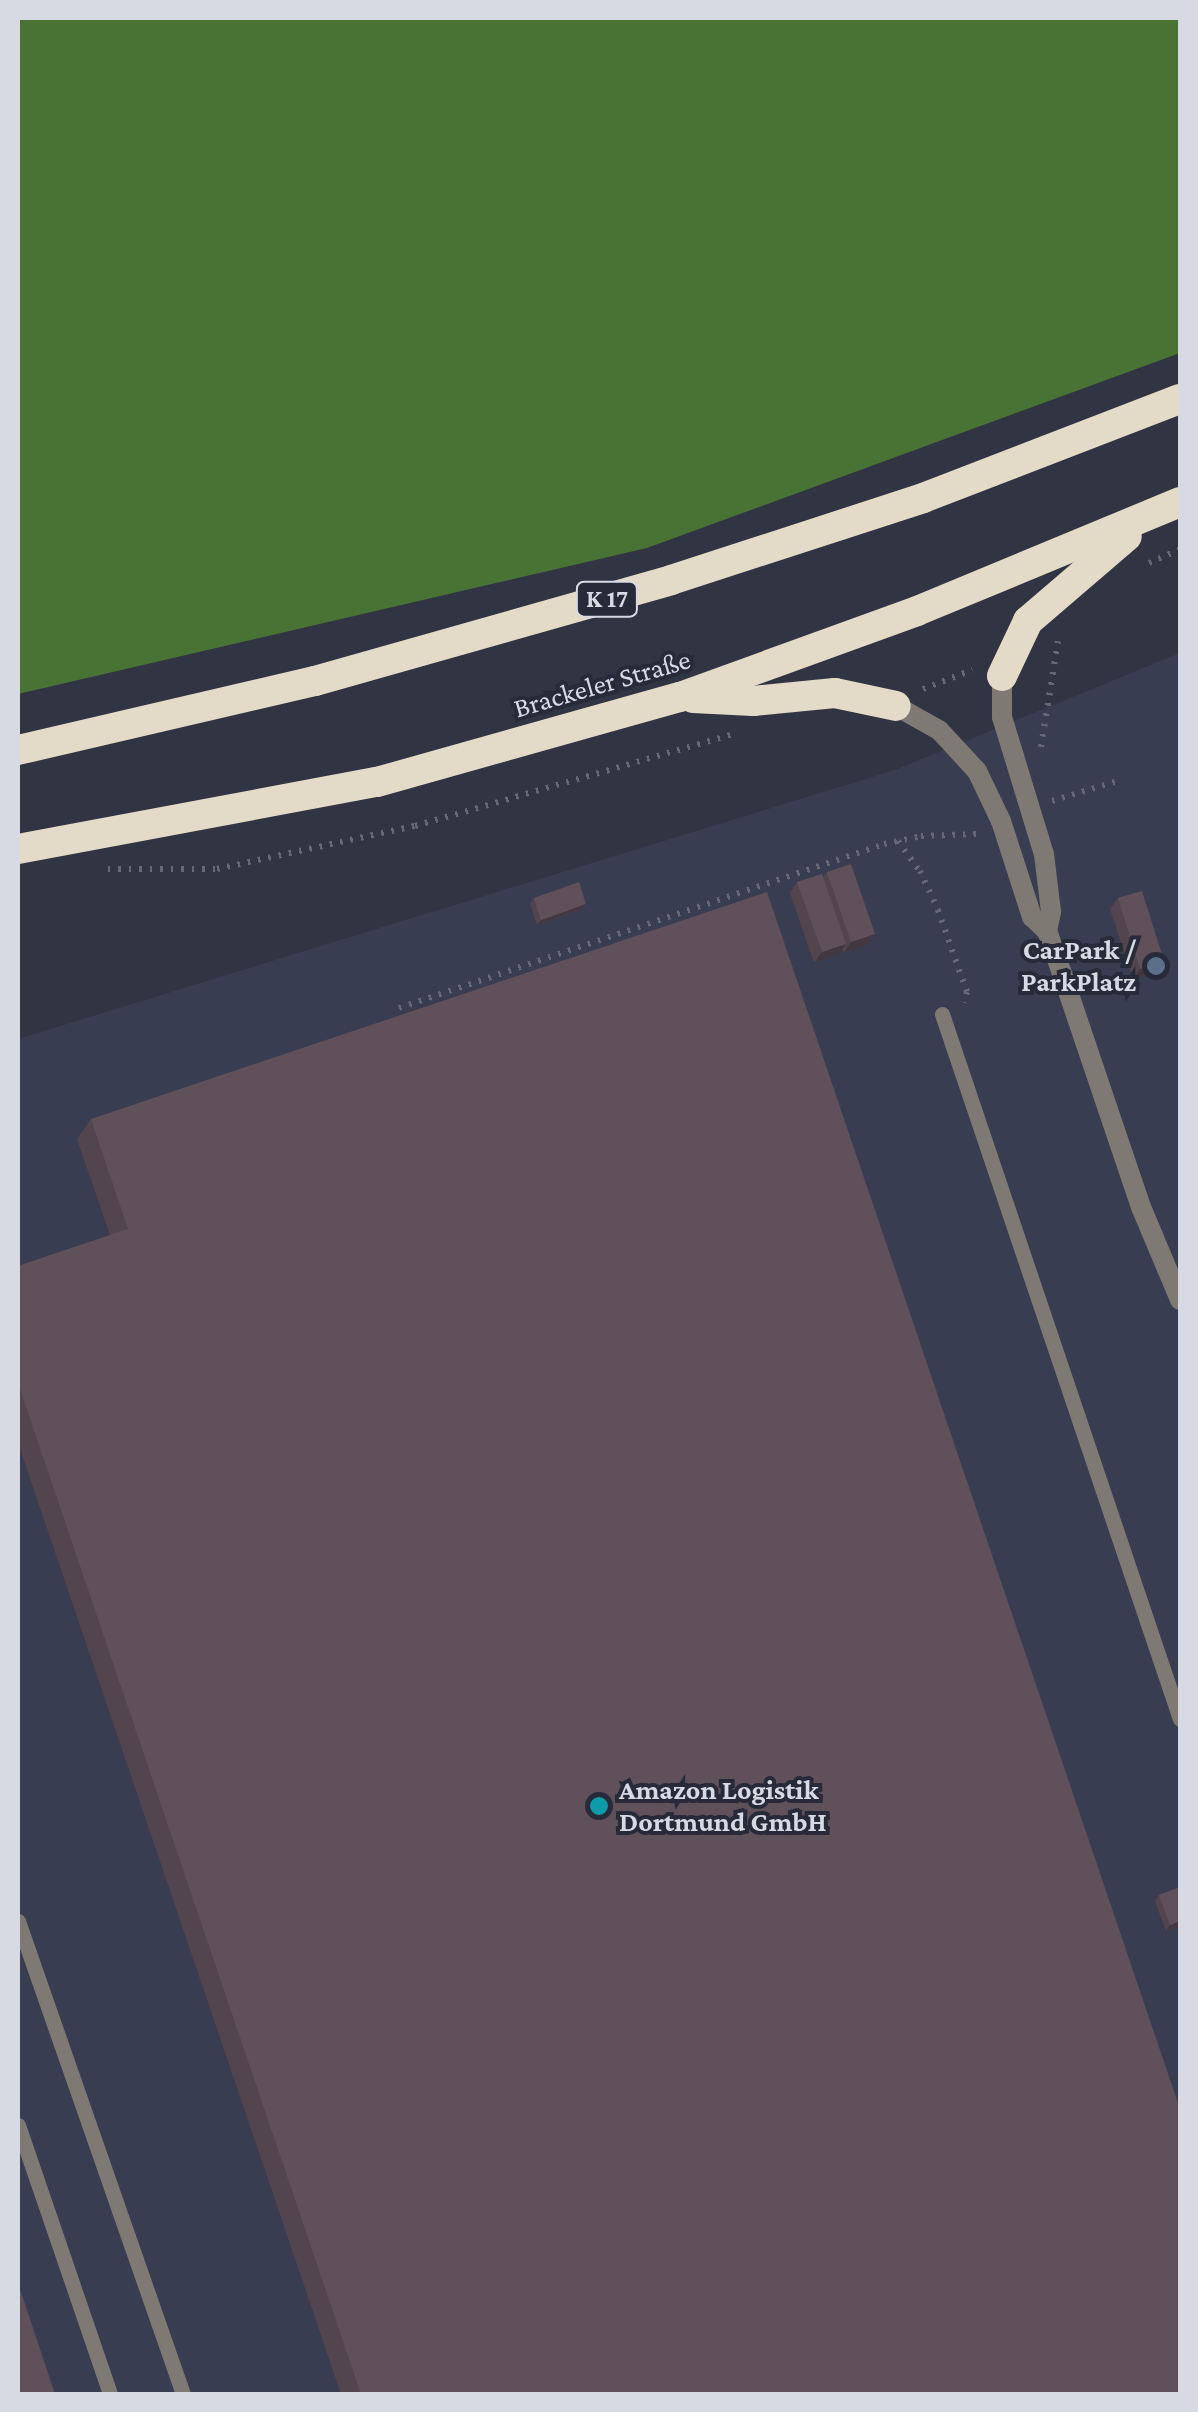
<!DOCTYPE html>
<meta charset="utf-8">
<style>
body{margin:0}
#map{position:relative;width:1198px;height:2412px;overflow:hidden;background:#313443;font-family:"Crimson Pro",serif}
div>[style]{position:absolute}
[style*='--x']{left:calc(var(--x)*1px);top:calc(var(--y)*1px);width:calc(var(--w)*1px);rotate:calc(var(--a)*1deg)}
.built>*{inset:0;background:#393d52}
.forest>*{inset:0;background:#497335}
.path>*{height:6px;margin-top:-3px;transform-origin:0;background:repeating-linear-gradient(90deg,#656876 0 2.5px,transparent 0 10.5px)}
.lane>*{height:15px;margin:-7.5px;padding:0 7.5px;transform-origin:7.5px;border-radius:7.5px;background:#7e7a73}
.street>*{height:20px;margin:-10px;padding:0 10px;transform-origin:10px;border-radius:10px;background:#7e7a73}
.highway>*{height:30px;margin:-15px;padding:0 15px;transform-origin:15px;border-radius:15px;background:#e3dac7}
.wall>*{inset:0;background:#53454d}
.shaded-wall>*{inset:0;background:#43383f}
.building>*{inset:0;background:#60505a}
.dots>*{width:28px;height:28px;translate:-50% -50%;box-sizing:border-box;border:5px solid #272a38;border-radius:50%}
span{translate:-50% -50%;white-space:nowrap;text-align:center;line-height:1.15;-webkit-text-stroke:8px #272a38;paint-order:stroke}
.shield-label span{padding:2px 8px;background:#272a38;border:2px solid;border-radius:8px;-webkit-text-stroke-width:0}
.shield-label{font-size:25px;color:#d7d9e3;font-weight:700}
.street-label{font-size:28px;color:#d7d9e3}
.poi-label{font-size:28px;color:#d7d9e3;font-weight:700}
.right{translate:-100% -50%;text-align:right}
.left{translate:0 -50%;text-align:left}
.frame{position:absolute;inset:0;border:20px solid #d7d9e3;pointer-events:none}
</style>
<div id="map">
<div class="built">
<div style="clip-path:polygon(1180px 653px,1180px 2394px,18px 2394px,18px 1039px,895px 770px)"></div>
</div>
<div class="forest">
<div style="clip-path:polygon(18px 18px,1180px 18px,1180px 353px,647px 548px,18px 694px)"></div>
</div>
<div class="path">
<div style="--x:1149;--y:563;--w:34;--a:-24"></div>
<div style="--x:923;--y:689;--w:53;--a:-21.2"></div>
<div style="--x:1041;--y:747;--w:107;--a:-80.9"></div>
<div style="--x:1052;--y:801;--w:69;--a:-16.9"></div>
<div style="--x:898;--y:841;--w:37;--a:54"></div>
<div style="--x:920;--y:871;--w:43;--a:65.2"></div>
<div style="--x:938;--y:910;--w:87;--a:70.5"></div>
<div style="--x:967;--y:992;--w:11;--a:105"></div>
<div style="--x:108;--y:869;--w:109;--a:0"></div>
<div style="--x:217;--y:869;--w:203;--a:-12.3"></div>
<div style="--x:415;--y:826;--w:331;--a:-16.1"></div>
<div style="--x:399;--y:1008;--w:512;--a:-18.68"></div>
<div style="--x:884;--y:844;--w:38;--a:-12"></div>
<div style="--x:921;--y:836;--w:55;--a:-2.1"></div>
</div>
<div class="lane">
<div style="--x:942;--y:1014;--w:744;--a:71.35"></div>
<div style="--x:18;--y:1921;--w:501;--a:70.77"></div>
<div style="--x:18;--y:2125;--w:284;--a:71.1"></div>
</div>
<div class="street">
<div style="--x:1002;--y:676;--w:41;--a:90"></div>
<div style="--x:1002;--y:717;--w:143;--a:73"></div>
<div style="--x:1044;--y:854;--w:58;--a:83.1"></div>
<div style="--x:1051;--y:912;--w:19;--a:102"></div>
<div style="--x:896;--y:706;--w:49;--a:29.2"></div>
<div style="--x:939;--y:730;--w:56;--a:47.2"></div>
<div style="--x:977;--y:771;--w:55;--a:64.4"></div>
<div style="--x:1001;--y:821;--w:101;--a:72.1"></div>
<div style="--x:1032;--y:917;--w:21;--a:43"></div>
<div style="--x:1047;--y:931;--w:20;--a:70"></div>
<div style="--x:1054;--y:950;--w:271;--a:71.3"></div>
<div style="--x:1141;--y:1207;--w:101;--a:67.2"></div>
</div>
<div class="highway">
<div style="--x:1002;--y:676;--w:61;--a:-64.7"></div>
<div style="--x:1028;--y:621;--w:130;--a:-40.6"></div>
<div style="--x:693;--y:698;--w:60;--a:2.9"></div>
<div style="--x:753;--y:701;--w:82;--a:-5.6"></div>
<div style="--x:835;--y:693;--w:62;--a:12"></div>
<div style="--x:18;--y:750;--w:305;--a:-13.1"></div>
<div style="--x:315;--y:681;--w:370;--a:-15.8"></div>
<div style="--x:671;--y:580;--w:265;--a:-18"></div>
<div style="--x:923;--y:498;--w:275;--a:-21.1"></div>
<div style="--x:18;--y:849;--w:365;--a:-10.6"></div>
<div style="--x:377;--y:782;--w:315;--a:-15.7"></div>
<div style="--x:680;--y:697;--w:252;--a:-19.9"></div>
<div style="--x:917;--y:611;--w:285;--a:-22.5"></div>
</div>
<div class="wall">
<div style="clip-path:polygon(827px 872px,868px 944px,844px 953px,842px 949px,838px 954px,814px 963px,790px 893px,797px 882px,823px 878px)"></div>
<div style="clip-path:polygon(534px 898px,582px 909px,537px 925px,530px 904px)"></div>
<div style="clip-path:polygon(1118px 898px,1164px 961px,1157px 972px,1133px 979px,1110px 909px)"></div>
<div style="clip-path:polygon(91px 1119px,1180px 2394px,341px 2394px,18px 1443px,18px 1266px,110px 1235px,77px 1139px)"></div>
<div style="clip-path:polygon(1159px 1895px,1180px 1926px,1166px 1931px,1155px 1901px)"></div>
</div>
<div class="shaded-wall">
<div style="clip-path:polygon(586px 904px,582px 909px,537px 925px,541px 920px)"></div>
<div style="clip-path:polygon(875px 934px,868px 944px,844px 953px,851px 942px)"></div>
<div style="clip-path:polygon(846px 944px,838px 954px,814px 963px,822px 952px)"></div>
<div style="clip-path:polygon(1164px 961px,1157px 972px,1133px 979px,1140px 969px)"></div>
<div style="clip-path:polygon(1180px 1921px,1180px 1926px,1166px 1931px,1170px 1925px)"></div>
</div>
<div class="building">
<div style="clip-path:polygon(851px 864px,875px 934px,851px 942px,827px 872px)"></div>
<div style="clip-path:polygon(822px 874px,846px 944px,822px 952px,797px 882px)"></div>
<div style="clip-path:polygon(579px 882px,586px 904px,541px 920px,534px 898px)"></div>
<div style="clip-path:polygon(1142px 891px,1164px 961px,1140px 969px,1118px 898px)"></div>
<div style="clip-path:polygon(767px 892px,1180px 2109px,1180px 2394px,361px 2394px,18px 1383px,18px 1266px,128px 1229px,91px 1119px)"></div>
<div style="clip-path:polygon(1180px 1887px,1180px 1921px,1170px 1925px,1159px 1895px)"></div>
<div style="clip-path:polygon(18px 2283px,55px 2394px,18px 2394px)"></div>
</div>
<div class="dots">
<div style="left:1156px;top:966px;background:#5c6f8a"></div>
<div style="left:599px;top:1806px;background:#0f9aa8"></div>
</div>
<div class="shield-label">
<span style="left:607px;top:599px">K 17</span>
</div>
<div class="street-label">
<span style="left:602px;top:684px;rotate:-16deg">Brackeler Straße</span>
</div>
<div class="poi-label">
<span class="right" style="left:1136px;top:966px">CarPark /<br>ParkPlatz</span>
<span class="left" style="left:619px;top:1806px">Amazon Logistik<br>Dortmund GmbH</span>
</div>
<div class="frame"></div>
</div>
